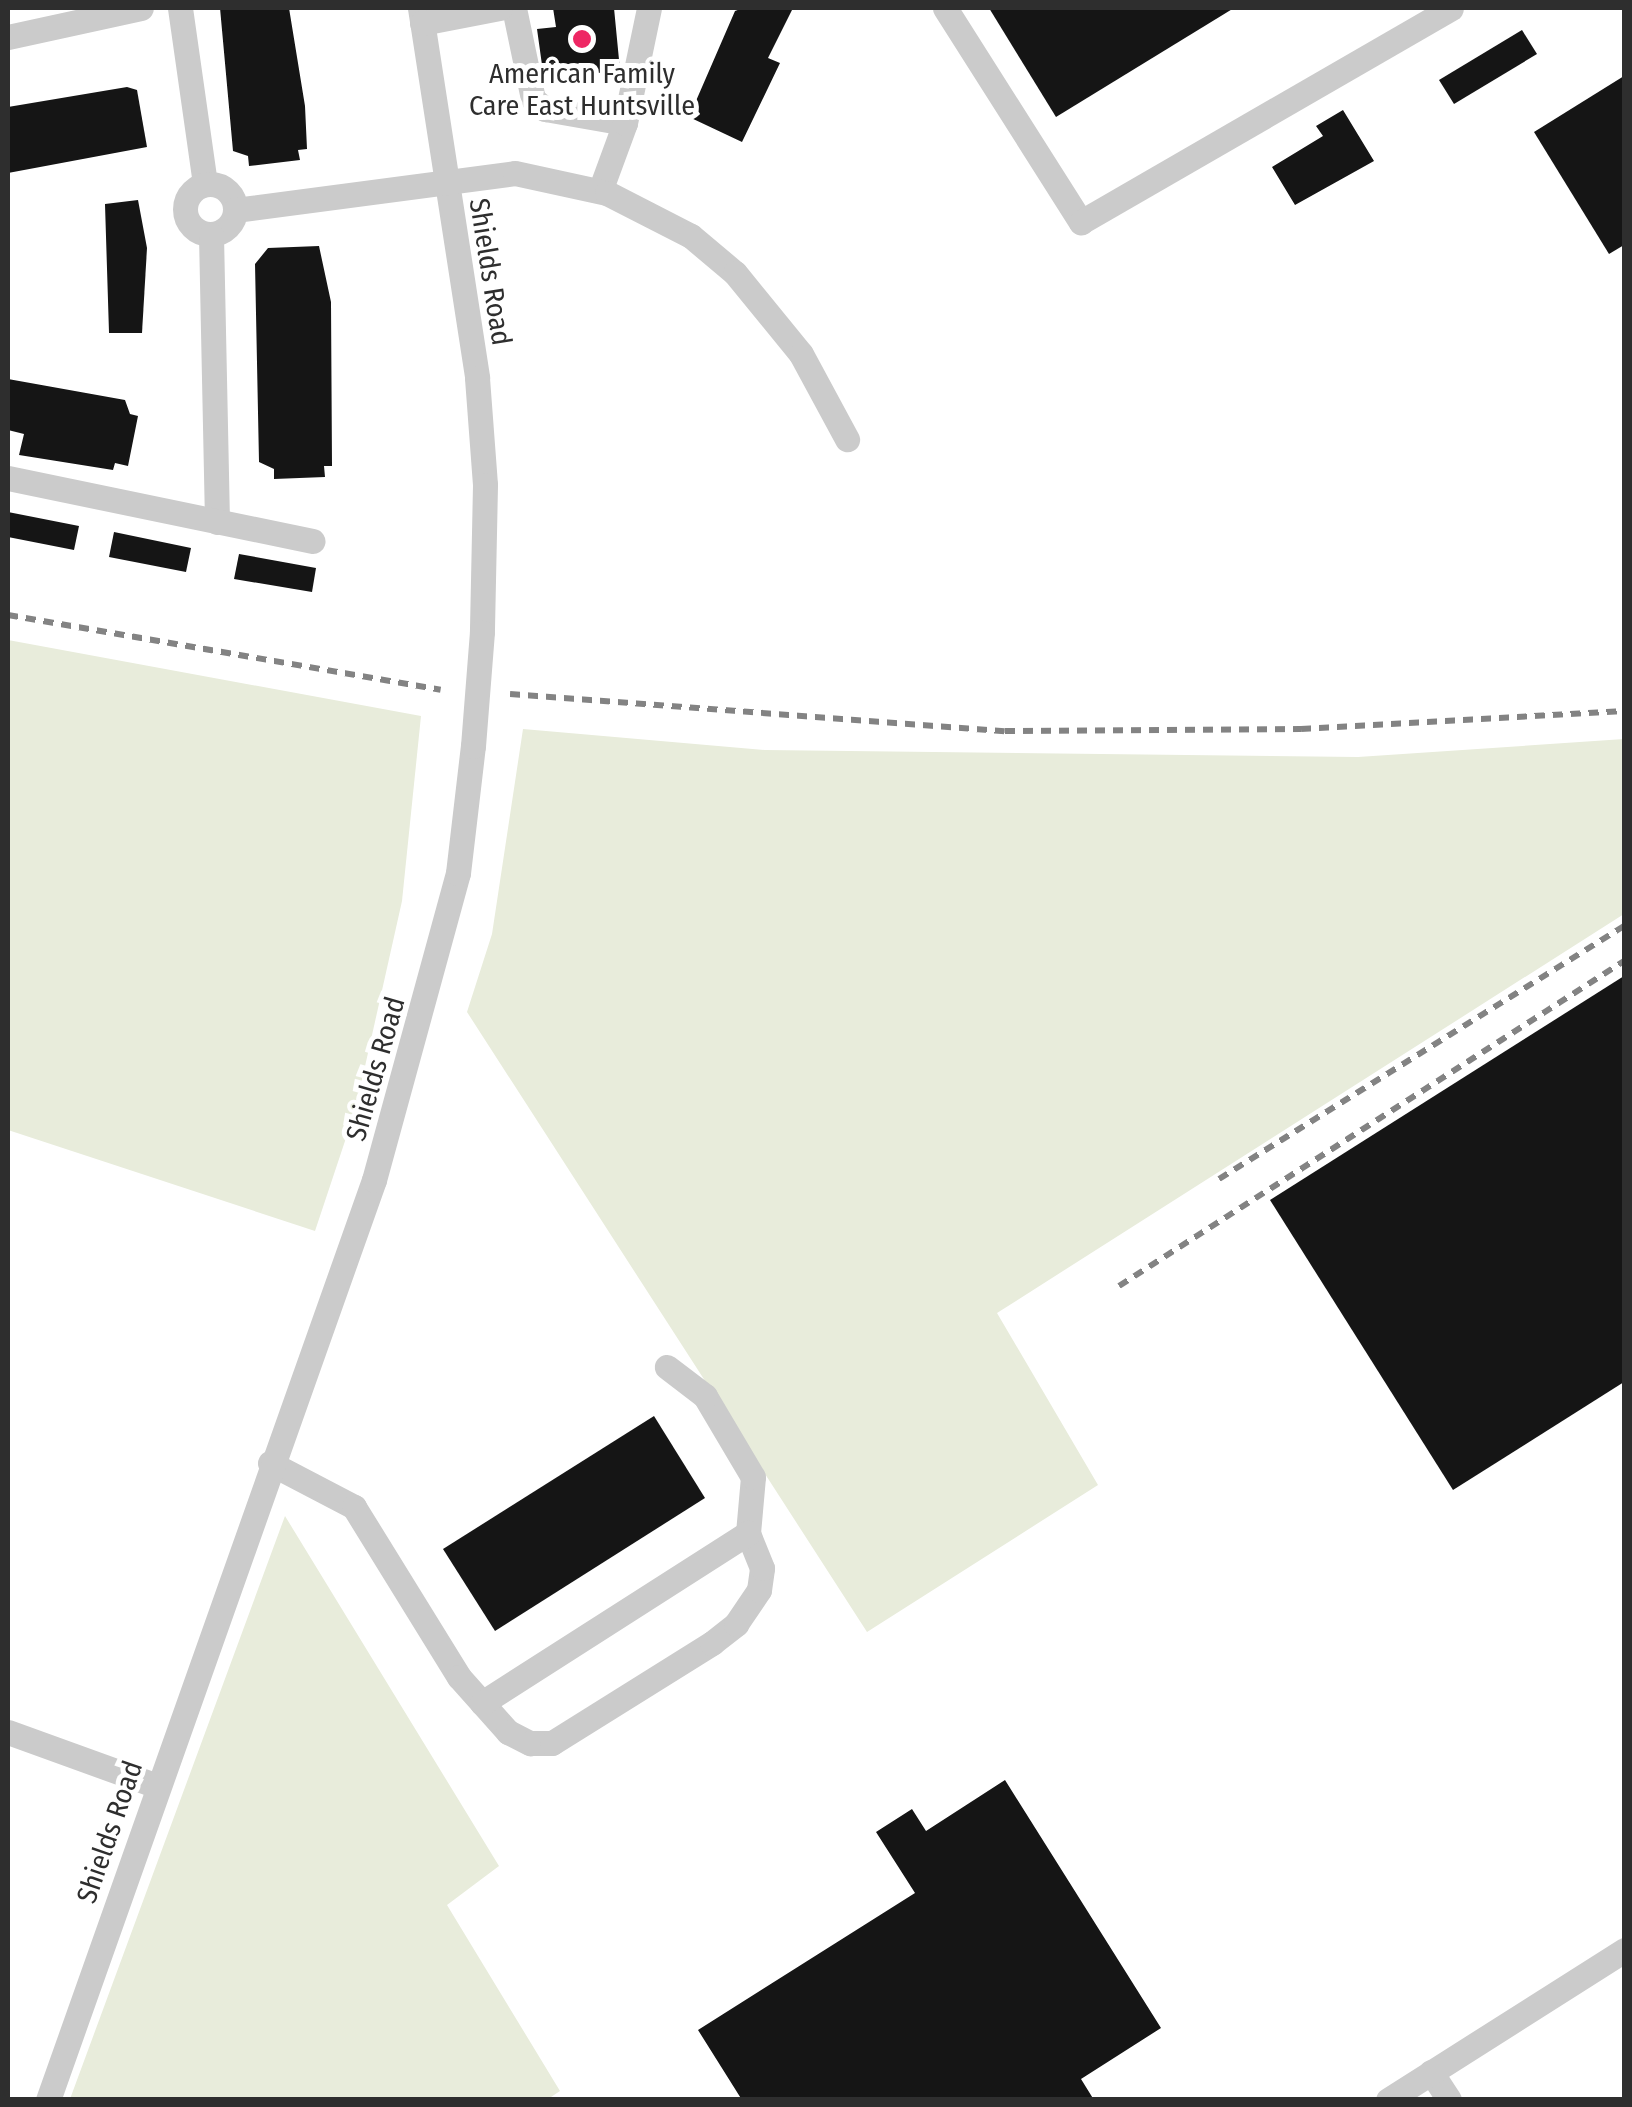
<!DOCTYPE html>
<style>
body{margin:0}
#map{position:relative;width:1632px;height:2107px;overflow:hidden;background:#fff;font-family:"Fira Sans Condensed",sans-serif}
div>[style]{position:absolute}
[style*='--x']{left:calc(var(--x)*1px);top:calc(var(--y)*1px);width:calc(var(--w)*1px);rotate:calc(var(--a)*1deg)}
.green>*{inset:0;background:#e8ecdb}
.building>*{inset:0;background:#151515}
.minor>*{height:25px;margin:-12.5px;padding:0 12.5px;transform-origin:12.5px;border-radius:12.5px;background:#cbcbcb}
.minor>.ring{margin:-12.5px;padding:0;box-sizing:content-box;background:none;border:25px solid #cbcbcb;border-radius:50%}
.rail>*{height:6px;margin-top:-3px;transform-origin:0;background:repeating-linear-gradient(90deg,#838383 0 10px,transparent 0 18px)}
.minor-bridge>*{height:25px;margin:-12.5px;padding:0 12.5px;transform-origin:12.5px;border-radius:12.5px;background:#cbcbcb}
.dots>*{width:28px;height:28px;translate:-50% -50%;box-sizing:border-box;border:5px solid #fff;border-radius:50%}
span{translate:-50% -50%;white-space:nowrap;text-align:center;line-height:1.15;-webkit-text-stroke:10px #fff;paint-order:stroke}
.poi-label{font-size:28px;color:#2e2e2e}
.street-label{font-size:28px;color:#2e2e2e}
.frame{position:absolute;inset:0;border:10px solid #2e2e2e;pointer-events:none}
</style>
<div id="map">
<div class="green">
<div style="clip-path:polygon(8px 640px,421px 716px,402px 901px,355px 1111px,315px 1231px,8px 1130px)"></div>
<div style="clip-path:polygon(523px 729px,765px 750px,1358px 757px,1624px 739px,1624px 914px,997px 1313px,1098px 1485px,867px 1632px,467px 1012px,492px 934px)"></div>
<div style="clip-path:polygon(285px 1516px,499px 1866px,447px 1905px,560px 2091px,548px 2099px,70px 2099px)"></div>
</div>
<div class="building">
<div style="clip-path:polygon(220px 8px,289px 8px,305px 106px,307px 149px,298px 150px,300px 160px,249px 166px,248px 156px,233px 151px)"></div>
<div style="clip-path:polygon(553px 8px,614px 8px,620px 70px,562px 78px,560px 63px,542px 65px,537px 29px,556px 27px)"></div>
<div style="clip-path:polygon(743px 8px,793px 8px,768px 58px,780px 63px,742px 142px,689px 117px,735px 11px)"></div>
<div style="clip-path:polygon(989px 8px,1234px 8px,1056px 117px)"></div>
<div style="clip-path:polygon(1522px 30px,1537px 54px,1454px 104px,1439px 80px)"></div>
<div style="clip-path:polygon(1624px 76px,1624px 245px,1609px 254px,1534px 132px)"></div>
<div style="clip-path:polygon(127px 87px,137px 90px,147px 147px,8px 173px,8px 107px)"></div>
<div style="clip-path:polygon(1343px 110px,1374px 161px,1295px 205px,1272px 167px,1323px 136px,1316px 126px)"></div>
<div style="clip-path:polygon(138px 200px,147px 248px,142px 333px,109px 333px,105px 204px)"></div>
<div style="clip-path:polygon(319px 246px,331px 302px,332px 466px,324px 466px,325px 477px,274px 479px,274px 469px,259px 462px,255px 264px,268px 248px)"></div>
<div style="clip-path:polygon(8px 379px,125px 400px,130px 414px,138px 416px,128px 466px,115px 463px,113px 470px,19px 455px,24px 434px,8px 430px)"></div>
<div style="clip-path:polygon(8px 512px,79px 526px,74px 550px,8px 537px)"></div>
<div style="clip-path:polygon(114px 532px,191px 548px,186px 572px,109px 557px)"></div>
<div style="clip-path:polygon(239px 554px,316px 568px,312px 592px,234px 579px)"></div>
<div style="clip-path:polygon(1624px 976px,1624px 1382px,1453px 1490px,1270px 1200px)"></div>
<div style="clip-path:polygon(654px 1416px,705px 1498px,495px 1631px,443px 1549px)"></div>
<div style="clip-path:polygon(1005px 1780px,1161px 2028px,1081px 2079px,1094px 2100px,742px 2100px,698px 2030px,915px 1893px,876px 1832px,912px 1809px,926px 1831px)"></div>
</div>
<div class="minor">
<div style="--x:180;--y:8;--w:178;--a:81.9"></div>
<div style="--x:420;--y:8;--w:374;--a:81.2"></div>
<div style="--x:477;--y:378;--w:107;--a:85.7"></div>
<div style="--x:485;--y:485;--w:147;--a:91.2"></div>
<div style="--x:514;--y:8;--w:93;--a:78.2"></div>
<div style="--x:533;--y:99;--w:16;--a:40"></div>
<div style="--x:545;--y:109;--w:81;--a:9.9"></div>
<div style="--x:945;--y:8;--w:254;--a:57.6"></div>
<div style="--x:1081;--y:222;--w:427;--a:-30"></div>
<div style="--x:422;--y:23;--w:79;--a:-10.9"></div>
<div style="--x:8;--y:37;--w:136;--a:-12.3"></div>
<div class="ring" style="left:185px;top:184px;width:25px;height:25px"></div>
<div style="--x:600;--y:191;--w:72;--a:-69.8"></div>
<div style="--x:625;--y:123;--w:117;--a:-78.2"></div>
<div style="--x:235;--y:210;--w:282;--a:-7.5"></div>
<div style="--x:515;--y:173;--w:94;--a:12.3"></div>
<div style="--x:607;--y:193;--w:94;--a:27.1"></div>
<div style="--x:691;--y:236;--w:57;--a:40.1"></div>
<div style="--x:735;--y:273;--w:104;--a:50.8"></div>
<div style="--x:801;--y:354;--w:97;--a:61.6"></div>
<div style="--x:211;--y:235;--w:287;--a:88.8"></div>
<div style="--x:8;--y:478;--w:311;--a:11.7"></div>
<div style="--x:270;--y:1463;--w:95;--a:27.6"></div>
<div style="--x:354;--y:1507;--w:200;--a:58.3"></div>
<div style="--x:459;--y:1677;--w:74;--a:48.3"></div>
<div style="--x:508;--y:1732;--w:25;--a:27"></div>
<div style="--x:530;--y:1743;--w:22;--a:0"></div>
<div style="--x:552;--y:1743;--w:189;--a:-32"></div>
<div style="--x:712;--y:1643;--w:31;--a:-38"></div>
<div style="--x:736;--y:1624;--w:41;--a:-55.9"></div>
<div style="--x:759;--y:1590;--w:22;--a:-82"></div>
<div style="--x:762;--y:1568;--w:38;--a:-112"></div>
<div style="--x:748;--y:1533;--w:56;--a:-84.9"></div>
<div style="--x:753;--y:1477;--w:94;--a:-120.7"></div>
<div style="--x:705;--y:1396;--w:48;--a:-142.7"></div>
<div style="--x:482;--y:1703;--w:316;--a:-32.6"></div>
<div style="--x:8;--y:1732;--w:158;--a:19.9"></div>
<div style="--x:1431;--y:2072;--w:33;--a:57"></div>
<div style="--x:48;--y:2100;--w:976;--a:-70.49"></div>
<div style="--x:374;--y:1180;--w:318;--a:-74.7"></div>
<div style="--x:458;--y:873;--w:128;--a:-83.3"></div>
<div style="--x:1388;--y:2100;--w:280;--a:-32.4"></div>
</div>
<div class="rail">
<div style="--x:8;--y:615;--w:439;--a:9.8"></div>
<div style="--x:510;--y:694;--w:496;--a:4.3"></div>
<div style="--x:1005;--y:731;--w:296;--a:-0.4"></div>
<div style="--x:1301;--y:729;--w:324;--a:-3.2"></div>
<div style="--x:1219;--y:1179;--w:478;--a:-32"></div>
<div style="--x:1119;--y:1286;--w:601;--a:-32.76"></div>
</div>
<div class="minor-bridge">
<div style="--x:473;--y:746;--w:114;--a:-85.5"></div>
</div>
<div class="dots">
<div style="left:582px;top:39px;background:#ee2764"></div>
</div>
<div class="poi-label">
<span style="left:582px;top:90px">American Family<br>Care East Huntsville</span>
</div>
<div class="street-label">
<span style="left:490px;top:272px;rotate:81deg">Shields Road</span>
<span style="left:376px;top:1069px;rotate:-74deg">Shields Road</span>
<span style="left:110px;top:1832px;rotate:-71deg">Shields Road</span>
</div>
<div class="frame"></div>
</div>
